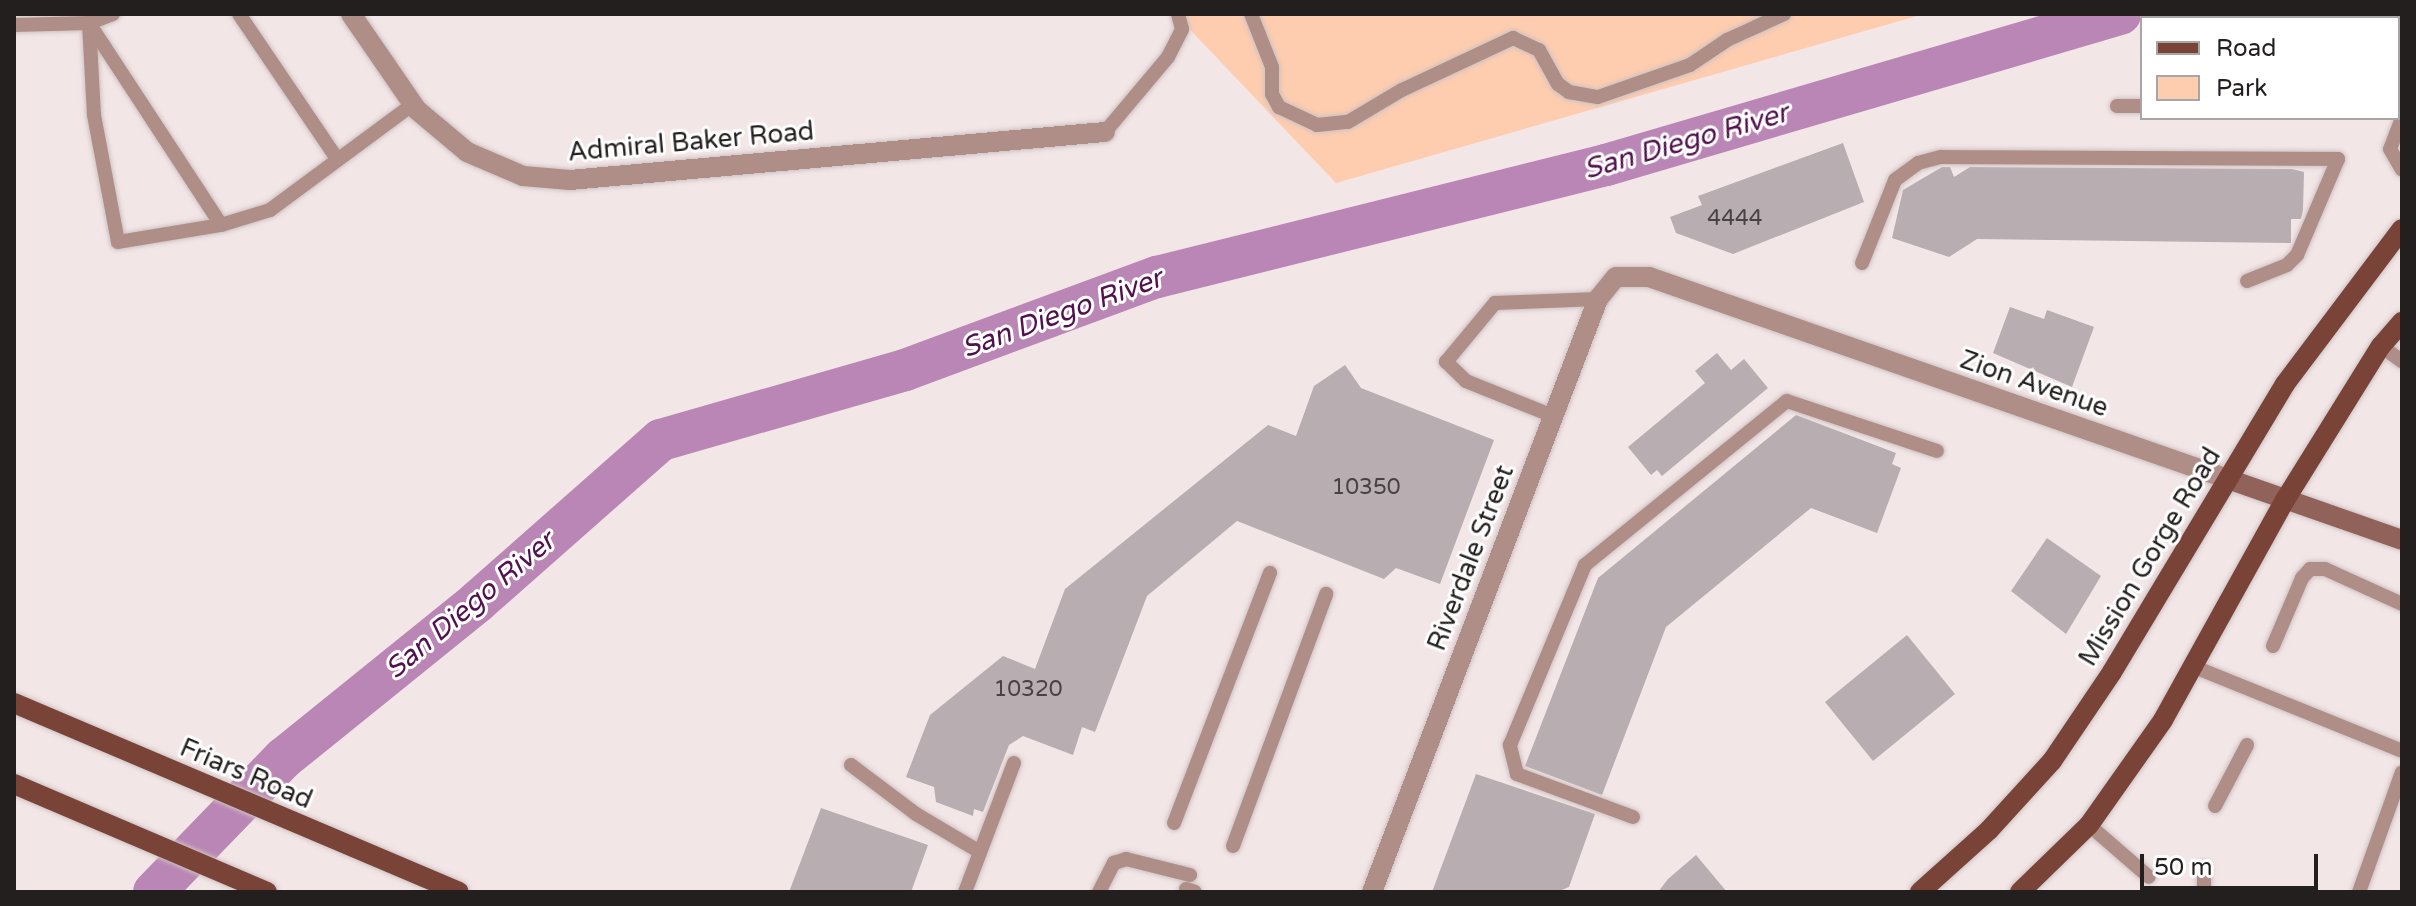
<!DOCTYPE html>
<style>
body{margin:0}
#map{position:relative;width:2416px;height:906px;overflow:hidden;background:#f3e6e7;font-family:"Varela Round",sans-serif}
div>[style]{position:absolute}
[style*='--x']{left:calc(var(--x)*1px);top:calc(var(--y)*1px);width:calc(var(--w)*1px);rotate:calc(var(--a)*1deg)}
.green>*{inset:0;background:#fecdaf}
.river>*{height:42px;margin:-21px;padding:0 21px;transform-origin:21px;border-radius:21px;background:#ba86b5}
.building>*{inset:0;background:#b8adb1}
.roads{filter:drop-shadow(0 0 2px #cec2c3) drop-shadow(0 0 2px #cec2c3)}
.service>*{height:14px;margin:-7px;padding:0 7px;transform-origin:7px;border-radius:7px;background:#af8e87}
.minor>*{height:20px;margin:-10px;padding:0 10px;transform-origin:10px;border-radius:10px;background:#af8e87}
.tertiary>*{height:20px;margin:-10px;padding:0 10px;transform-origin:10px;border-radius:10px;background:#af8e87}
.secondary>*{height:20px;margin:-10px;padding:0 10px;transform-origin:10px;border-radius:10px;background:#906259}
.primary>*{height:20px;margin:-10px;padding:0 10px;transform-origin:10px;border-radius:10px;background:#794338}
span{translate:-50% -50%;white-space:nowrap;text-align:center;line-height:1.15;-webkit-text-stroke:6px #fff;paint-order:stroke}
.number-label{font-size:22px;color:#494244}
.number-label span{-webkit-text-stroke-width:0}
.street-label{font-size:26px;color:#241f1f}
.water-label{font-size:28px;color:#51114e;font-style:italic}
.frame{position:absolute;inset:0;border:16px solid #241f1f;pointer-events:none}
.legend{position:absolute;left:2140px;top:16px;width:260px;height:104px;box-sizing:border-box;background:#fff;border:2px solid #a7a5a5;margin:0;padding:10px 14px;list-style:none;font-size:24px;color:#241f1f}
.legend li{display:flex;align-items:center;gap:16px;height:40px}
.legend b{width:40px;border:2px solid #a7a5a5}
.scale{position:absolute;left:2140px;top:854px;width:178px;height:36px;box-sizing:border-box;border:4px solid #241f1f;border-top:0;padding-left:10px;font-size:24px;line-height:28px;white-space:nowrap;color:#241f1f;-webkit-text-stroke:6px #fff;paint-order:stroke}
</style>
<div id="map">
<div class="green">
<div style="clip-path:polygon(1175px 14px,1924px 14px,1336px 183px)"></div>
</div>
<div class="river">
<div style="--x:154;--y:892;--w:187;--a:-45.9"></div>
<div style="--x:284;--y:758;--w:248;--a:-38.9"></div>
<div style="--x:477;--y:602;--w:245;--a:-41.4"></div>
<div style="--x:661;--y:440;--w:254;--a:-16"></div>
<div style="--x:905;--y:370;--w:269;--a:-20.3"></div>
<div style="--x:1157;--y:277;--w:463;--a:-14"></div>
<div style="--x:1606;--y:165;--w:536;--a:-16.37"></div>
</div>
<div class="building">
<div style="clip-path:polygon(1843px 143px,1864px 202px,1733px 254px,1676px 233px,1670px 217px,1702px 205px,1698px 196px)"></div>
<div style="clip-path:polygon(1942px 167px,1950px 167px,1954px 177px,1970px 167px,2292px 169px,2304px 172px,2303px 210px,2301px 219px,2291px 219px,2291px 243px,1977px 239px,1949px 257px,1892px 238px,1903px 190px)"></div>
<div style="clip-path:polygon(2010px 307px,2044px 319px,2047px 310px,2094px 327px,2072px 387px,1993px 353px)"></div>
<div style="clip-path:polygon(1717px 353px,1731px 370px,1744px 359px,1768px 388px,1662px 476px,1657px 470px,1651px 475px,1628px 447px,1705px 383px,1695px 371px)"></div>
<div style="clip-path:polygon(1345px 365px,1361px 388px,1494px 440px,1440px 584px,1396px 568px,1384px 579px,1237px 521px,1147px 596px,1095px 732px,1082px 727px,1073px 755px,1023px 736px,1009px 745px,983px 812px,974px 809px,973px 816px,936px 802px,934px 787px,906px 777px,930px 715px,1003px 656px,1035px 669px,1065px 589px,1268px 425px,1296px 436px,1314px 386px)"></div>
<div style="clip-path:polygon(1796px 415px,1896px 453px,1892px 464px,1901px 468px,1877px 533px,1811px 508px,1666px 627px,1602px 795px,1525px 766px,1598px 578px)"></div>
<div style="clip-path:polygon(2047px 538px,2101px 576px,2066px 634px,2011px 591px)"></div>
<div style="clip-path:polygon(1907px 635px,1955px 694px,1873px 761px,1825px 702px)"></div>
<div style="clip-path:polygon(1476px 774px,1595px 814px,1569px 887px,1557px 892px,1432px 892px)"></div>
<div style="clip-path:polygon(821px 808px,928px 845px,911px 892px,789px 892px)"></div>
<div style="clip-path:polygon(1696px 855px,1727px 892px,1658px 892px,1668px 879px)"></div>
</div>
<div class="roads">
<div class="service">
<div style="--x:113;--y:14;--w:26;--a:159"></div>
<div style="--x:89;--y:23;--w:241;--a:56.8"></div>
<div style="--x:221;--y:225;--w:51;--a:-17"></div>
<div style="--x:270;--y:210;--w:178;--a:-36.5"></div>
<div style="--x:239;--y:14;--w:176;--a:55.9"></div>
<div style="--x:1251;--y:14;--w:57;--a:68.4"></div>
<div style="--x:1272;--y:67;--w:27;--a:90"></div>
<div style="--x:1272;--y:94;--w:15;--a:62"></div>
<div style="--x:1279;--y:107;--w:42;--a:25.3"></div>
<div style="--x:1317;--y:125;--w:31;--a:-6"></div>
<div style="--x:1348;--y:122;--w:63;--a:-30.7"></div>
<div style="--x:1402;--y:90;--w:123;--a:-25.1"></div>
<div style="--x:1513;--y:38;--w:29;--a:25"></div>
<div style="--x:1539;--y:50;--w:39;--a:61"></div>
<div style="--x:1558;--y:84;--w:14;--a:36"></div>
<div style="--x:1569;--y:92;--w:29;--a:10"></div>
<div style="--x:1598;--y:97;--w:97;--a:-19.2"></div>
<div style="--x:1690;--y:65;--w:45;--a:-34"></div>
<div style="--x:1727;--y:40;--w:63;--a:-24.5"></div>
<div style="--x:14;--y:25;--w:75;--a:-1.5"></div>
<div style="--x:89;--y:23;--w:92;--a:86.9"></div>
<div style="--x:94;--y:115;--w:129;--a:79.3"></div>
<div style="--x:118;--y:242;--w:104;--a:-9.4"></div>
<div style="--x:2117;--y:106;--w:25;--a:0"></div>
<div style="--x:2402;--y:118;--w:33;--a:111"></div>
<div style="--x:2390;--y:149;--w:24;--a:60"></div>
<div style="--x:1105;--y:132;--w:98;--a:-50"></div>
<div style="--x:1168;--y:57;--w:31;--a:-63"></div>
<div style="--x:1182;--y:29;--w:16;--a:-105"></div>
<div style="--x:1862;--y:263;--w:89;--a:-68.3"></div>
<div style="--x:1895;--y:180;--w:29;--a:-36"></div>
<div style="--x:1918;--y:163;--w:24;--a:-15"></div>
<div style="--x:1941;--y:157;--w:397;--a:0.3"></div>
<div style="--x:2338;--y:159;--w:104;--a:113.1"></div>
<div style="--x:2297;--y:255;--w:14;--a:135"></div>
<div style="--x:2287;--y:265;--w:43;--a:158.2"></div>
<div style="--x:2381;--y:346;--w:26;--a:36"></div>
<div style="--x:1553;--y:416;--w:94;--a:-158.1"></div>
<div style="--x:1466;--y:381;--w:28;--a:-136"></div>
<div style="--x:1446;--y:362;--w:77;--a:-50.3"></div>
<div style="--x:1495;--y:303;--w:103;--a:-2.2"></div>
<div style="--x:2273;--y:646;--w:74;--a:-66.9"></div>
<div style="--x:2302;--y:578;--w:12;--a:-48"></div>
<div style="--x:2310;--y:569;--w:15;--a:0"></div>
<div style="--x:2325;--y:569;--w:85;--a:24.4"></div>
<div style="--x:2192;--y:666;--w:227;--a:22"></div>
<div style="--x:851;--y:765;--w:81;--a:37"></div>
<div style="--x:916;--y:814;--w:74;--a:30.7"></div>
<div style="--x:2215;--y:806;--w:69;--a:-62.3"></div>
<div style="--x:1633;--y:817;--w:124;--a:-159.7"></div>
<div style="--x:1517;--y:774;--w:30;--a:-104"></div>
<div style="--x:1510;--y:745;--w:195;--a:-67.4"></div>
<div style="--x:1585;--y:565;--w:260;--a:-39.1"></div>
<div style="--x:1787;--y:401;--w:158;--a:18.4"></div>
<div style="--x:1174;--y:823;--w:268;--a:-69"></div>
<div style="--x:2089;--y:825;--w:79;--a:40.9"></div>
<div style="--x:1233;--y:846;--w:269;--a:-69.7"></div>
<div style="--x:2204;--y:868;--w:24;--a:90"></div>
<div style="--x:1186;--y:889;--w:9;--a:18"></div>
<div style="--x:965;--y:892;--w:138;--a:-69.2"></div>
<div style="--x:1099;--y:892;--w:33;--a:-63"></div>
<div style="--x:1114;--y:863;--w:13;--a:-18"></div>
<div style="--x:1126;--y:859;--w:66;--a:14"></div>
<div style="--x:2359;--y:892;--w:127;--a:-70.3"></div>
</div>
<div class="minor">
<div style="--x:351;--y:14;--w:116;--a:55.5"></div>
<div style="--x:417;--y:110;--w:65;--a:40"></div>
<div style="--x:467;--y:152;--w:61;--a:23.2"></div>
<div style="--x:523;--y:176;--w:47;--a:4.9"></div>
<div style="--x:570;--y:180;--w:537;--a:-5.13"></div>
</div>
<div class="tertiary">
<div style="--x:1372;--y:892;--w:635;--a:-69.14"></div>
<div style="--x:1598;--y:299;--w:28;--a:-51"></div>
<div style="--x:1616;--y:277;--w:33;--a:0"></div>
<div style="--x:1649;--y:277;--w:613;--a:19.23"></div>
</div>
<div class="secondary">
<div style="--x:2228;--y:479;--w:184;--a:19.3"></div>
</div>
<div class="primary">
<div style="--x:14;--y:703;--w:483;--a:23"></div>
<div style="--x:14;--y:784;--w:275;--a:23.1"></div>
<div style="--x:1920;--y:892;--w:93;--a:-41.9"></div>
<div style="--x:1989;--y:830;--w:93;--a:-47.6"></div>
<div style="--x:2052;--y:761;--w:107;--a:-56"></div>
<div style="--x:2112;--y:672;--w:336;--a:-59"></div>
<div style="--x:2285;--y:384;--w:194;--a:-53"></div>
<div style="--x:2020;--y:892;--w:96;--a:-44.2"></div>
<div style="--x:2089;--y:825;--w:128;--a:-54.8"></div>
<div style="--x:2163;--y:720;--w:252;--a:-61"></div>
<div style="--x:2285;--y:500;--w:181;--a:-58.1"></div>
<div style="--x:2381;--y:346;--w:32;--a:-49"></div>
</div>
</div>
<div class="number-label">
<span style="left:1735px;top:219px">4444</span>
<span style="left:1366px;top:488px">10350</span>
<span style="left:1028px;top:690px">10320</span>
</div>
<div class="street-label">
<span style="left:691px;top:142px;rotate:-5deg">Admiral Baker Road</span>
<span style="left:2034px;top:384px;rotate:19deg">Zion Avenue</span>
<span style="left:2150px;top:557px;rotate:-59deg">Mission Gorge Road</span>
<span style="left:1471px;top:558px;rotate:-69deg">Riverdale Street</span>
<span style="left:246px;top:774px;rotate:23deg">Friars Road</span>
</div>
<div class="water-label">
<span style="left:1686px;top:141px;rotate:-16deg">San Diego River</span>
<span style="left:1062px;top:313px;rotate:-20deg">San Diego River</span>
<span style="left:470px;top:605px;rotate:-40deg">San Diego River</span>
</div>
<div class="frame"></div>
<ul class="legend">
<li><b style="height:10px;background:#794338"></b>Road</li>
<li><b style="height:22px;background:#fecdaf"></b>Park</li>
</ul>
<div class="scale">50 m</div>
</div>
